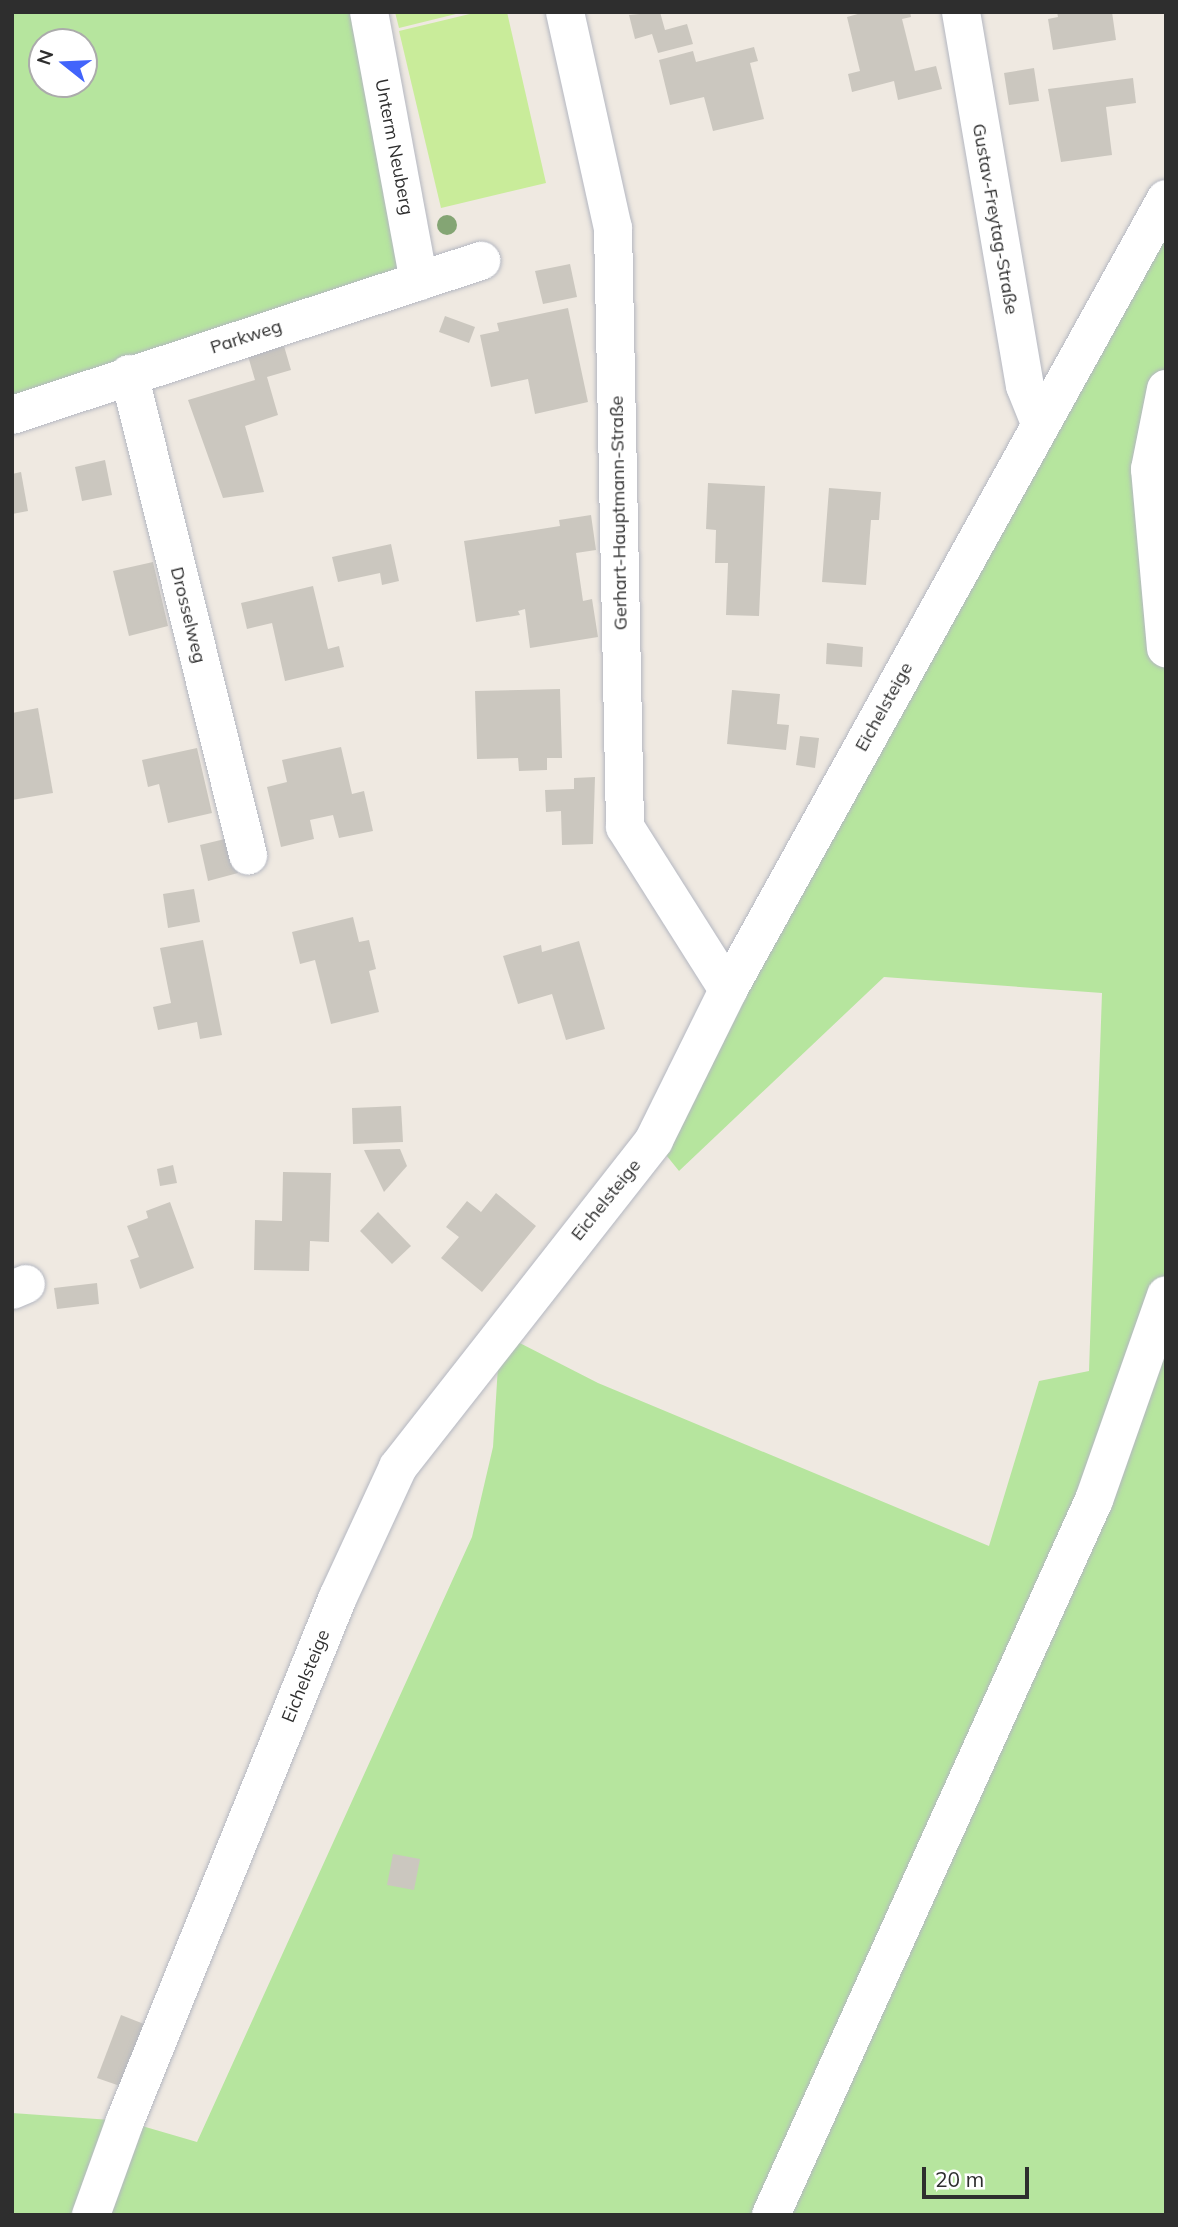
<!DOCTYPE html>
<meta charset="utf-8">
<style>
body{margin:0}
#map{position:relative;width:1178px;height:2227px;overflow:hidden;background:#efe9e1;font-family:Mulish,sans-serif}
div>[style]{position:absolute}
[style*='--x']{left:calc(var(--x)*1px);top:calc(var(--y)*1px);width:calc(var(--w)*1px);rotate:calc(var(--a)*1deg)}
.green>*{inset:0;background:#b6e59e}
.pitch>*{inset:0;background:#c9ec9a}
.building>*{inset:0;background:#cbc7bf}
.roads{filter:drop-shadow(0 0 2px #b4b7c1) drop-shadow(0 0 2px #b4b7c1)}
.minor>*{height:38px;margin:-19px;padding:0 19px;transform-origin:19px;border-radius:19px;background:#fff}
.trees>*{width:20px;height:20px;margin:-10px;border-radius:50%;background:#84a574}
span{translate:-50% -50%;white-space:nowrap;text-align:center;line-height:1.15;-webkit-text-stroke:5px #fff;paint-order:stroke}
.street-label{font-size:18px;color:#2e2e2e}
.frame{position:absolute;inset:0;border:14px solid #2e2e2e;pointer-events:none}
.north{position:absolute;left:28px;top:28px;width:70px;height:70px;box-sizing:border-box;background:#fff;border:2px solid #ababab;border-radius:50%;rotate:288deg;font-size:19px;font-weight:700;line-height:28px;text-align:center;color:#2e2e2e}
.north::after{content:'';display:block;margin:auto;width:24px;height:32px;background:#4264fb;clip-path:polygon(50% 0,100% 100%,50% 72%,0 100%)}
.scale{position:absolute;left:922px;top:2167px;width:107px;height:32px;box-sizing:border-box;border:4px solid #2e2e2e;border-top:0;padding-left:9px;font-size:21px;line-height:24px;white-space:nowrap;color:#2e2e2e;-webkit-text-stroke:5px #fff;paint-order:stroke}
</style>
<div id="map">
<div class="green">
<div style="clip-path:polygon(evenodd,12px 12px,369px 12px,419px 281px,12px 415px,12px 12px,42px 42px,84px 42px,84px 84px,42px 84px,42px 42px)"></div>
<div style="clip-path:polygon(1166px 199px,1166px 2215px,12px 2215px,12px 2113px,125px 2121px,197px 2142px,472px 1537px,493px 1447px,500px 1333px,598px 1383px,989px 1546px,1039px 1381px,1089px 1371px,1102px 993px,884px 977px,679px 1171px,654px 1140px)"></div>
</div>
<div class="pitch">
<div style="clip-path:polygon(395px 12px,464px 12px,399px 28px)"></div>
<div style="clip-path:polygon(478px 12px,507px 12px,546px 183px,441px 208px,399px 31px)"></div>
</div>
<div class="building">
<div style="clip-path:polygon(660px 12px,665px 30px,687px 24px,693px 44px,658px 53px,652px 34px,635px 39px,629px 15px)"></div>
<div style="clip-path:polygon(865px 12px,910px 12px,911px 17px,902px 19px,915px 71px,936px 66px,942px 89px,898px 100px,894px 81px,852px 92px,848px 74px,860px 71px,847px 17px)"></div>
<div style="clip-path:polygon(1057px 12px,1112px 12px,1116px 40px,1053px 50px,1048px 19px,1058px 17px)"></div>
<div style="clip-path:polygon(754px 47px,758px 61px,750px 63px,764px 119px,713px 131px,704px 97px,670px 105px,659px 60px,693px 51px,696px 62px)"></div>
<div style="clip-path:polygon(1034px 68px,1039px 101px,1009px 105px,1004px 73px)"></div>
<div style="clip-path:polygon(1133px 78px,1136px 103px,1106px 107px,1112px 155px,1061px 162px,1048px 89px)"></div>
<div style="clip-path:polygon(570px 264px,577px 297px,543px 304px,535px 271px)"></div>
<div style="clip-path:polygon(568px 308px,588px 402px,535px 414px,528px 379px,491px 387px,480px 335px,499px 331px,497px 323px)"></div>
<div style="clip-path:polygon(445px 316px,475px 327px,469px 343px,439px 332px)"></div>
<div style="clip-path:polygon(284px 346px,291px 370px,267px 377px,278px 415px,245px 426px,264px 492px,223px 498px,188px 400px,255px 380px,248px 356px)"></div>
<div style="clip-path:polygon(105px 460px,112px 495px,82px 501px,75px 467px)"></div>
<div style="clip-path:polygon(21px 472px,28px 511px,12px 514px,12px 474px)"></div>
<div style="clip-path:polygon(708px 483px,765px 486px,759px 616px,726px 615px,728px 563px,715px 563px,716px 530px,706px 529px)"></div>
<div style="clip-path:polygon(829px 488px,881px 492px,879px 520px,871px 520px,866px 585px,822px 582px)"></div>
<div style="clip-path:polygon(591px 515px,596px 550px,576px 553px,583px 601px,592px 599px,598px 637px,530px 648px,525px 609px,518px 611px,520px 615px,476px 622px,464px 541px,560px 526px,559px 520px)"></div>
<div style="clip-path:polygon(391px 544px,399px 581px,382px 585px,380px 573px,338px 582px,332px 557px)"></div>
<div style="clip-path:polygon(153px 562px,168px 626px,129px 636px,113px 571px)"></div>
<div style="clip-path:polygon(313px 586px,328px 649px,339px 646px,344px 667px,285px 681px,272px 623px,247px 629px,241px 603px)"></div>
<div style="clip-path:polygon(827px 643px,863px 647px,862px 667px,826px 664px)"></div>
<div style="clip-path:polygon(560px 689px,562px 758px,547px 758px,547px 770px,519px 771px,518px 758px,477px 759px,475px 691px)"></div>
<div style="clip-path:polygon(732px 690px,780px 694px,777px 724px,789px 725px,786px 750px,727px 744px)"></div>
<div style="clip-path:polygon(38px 708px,53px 793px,12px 800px,12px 713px)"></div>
<div style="clip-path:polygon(800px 736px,819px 738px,815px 768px,796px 765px)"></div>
<div style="clip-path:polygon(341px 747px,352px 794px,364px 791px,373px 831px,339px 838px,333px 815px,310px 820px,314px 839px,281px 847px,267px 787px,287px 782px,282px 760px)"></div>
<div style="clip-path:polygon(197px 748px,212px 813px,168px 823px,159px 784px,148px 787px,142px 760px)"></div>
<div style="clip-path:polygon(595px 777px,593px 844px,562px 845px,561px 811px,546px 812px,545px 790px,574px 789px,574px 778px)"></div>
<div style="clip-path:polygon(229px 838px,238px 873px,208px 881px,200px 845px)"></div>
<div style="clip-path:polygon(194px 889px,200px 922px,168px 928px,163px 894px)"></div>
<div style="clip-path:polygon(353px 917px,359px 942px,369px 940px,376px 969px,369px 971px,379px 1012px,331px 1024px,315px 960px,300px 964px,292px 932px)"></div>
<div style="clip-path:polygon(203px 940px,222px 1035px,200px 1039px,197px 1022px,158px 1030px,153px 1007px,171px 1003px,160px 948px)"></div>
<div style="clip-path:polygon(579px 941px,605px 1029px,566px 1040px,552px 994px,518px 1004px,503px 956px,541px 945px,542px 952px)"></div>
<div style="clip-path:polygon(401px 1106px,403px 1142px,353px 1144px,352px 1108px)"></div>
<div style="clip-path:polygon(400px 1149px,407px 1166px,384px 1192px,364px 1150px)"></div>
<div style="clip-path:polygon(173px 1165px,177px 1183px,160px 1186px,157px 1169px)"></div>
<div style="clip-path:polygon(283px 1172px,331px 1173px,329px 1242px,310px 1241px,309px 1271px,254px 1270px,255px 1220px,282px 1221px)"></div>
<div style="clip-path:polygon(496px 1193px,536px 1226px,482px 1292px,441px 1258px,459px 1237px,446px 1227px,467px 1201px,481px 1212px)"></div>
<div style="clip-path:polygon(170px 1202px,194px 1268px,140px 1289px,130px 1260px,139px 1257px,127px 1226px,148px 1218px,146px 1211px)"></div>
<div style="clip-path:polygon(378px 1212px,411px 1246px,392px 1264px,360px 1231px)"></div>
<div style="clip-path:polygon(97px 1283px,99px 1304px,57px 1309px,54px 1288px)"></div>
<div style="clip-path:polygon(393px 1854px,420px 1859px,414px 1890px,387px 1885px)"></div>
<div style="clip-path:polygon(121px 2015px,144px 2024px,120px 2086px,97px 2078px)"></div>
</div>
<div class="roads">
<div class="minor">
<div style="--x:369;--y:12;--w:274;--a:79.5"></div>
<div style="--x:565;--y:12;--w:221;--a:77.5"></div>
<div style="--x:613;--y:228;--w:599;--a:88.85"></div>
<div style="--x:625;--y:827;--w:193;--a:57.7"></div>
<div style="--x:961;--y:12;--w:379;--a:80.3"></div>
<div style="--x:1025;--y:386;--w:40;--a:68"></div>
<div style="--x:129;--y:374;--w:496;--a:76.1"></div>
<div style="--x:1166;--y:389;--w:82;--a:101.3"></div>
<div style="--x:1150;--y:469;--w:180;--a:84.9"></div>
<div style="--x:12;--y:415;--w:494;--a:-18.2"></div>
<div style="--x:12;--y:1290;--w:15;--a:-23"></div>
<div style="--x:91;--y:2215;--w:100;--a:-70.1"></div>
<div style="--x:125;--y:2121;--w:566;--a:-67.88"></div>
<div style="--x:338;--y:1597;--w:143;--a:-65.2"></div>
<div style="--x:398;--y:1467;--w:415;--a:-51.9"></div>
<div style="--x:654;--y:1140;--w:167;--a:-63.7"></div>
<div style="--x:728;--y:990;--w:904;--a:-61.03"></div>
<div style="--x:771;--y:2215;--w:785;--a:-65.69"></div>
<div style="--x:1094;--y:1500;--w:217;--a:-70.6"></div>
</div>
</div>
<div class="trees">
<div style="left:447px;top:225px"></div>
</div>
<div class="street-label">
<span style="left:394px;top:147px;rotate:79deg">Unterm Neuberg</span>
<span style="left:995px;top:219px;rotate:80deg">Gustav-Freytag-Straße</span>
<span style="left:246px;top:337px;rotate:-18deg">Parkweg</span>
<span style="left:619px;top:513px;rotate:-91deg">Gerhart-Hauptmann-Straße</span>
<span style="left:188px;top:615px;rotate:76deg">Drosselweg</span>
<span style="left:884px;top:707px;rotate:-61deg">Eichelsteige</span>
<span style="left:606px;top:1200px;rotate:-51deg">Eichelsteige</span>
<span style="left:306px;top:1676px;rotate:-68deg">Eichelsteige</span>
</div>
<div class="frame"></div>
<div class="north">N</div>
<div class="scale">20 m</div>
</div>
